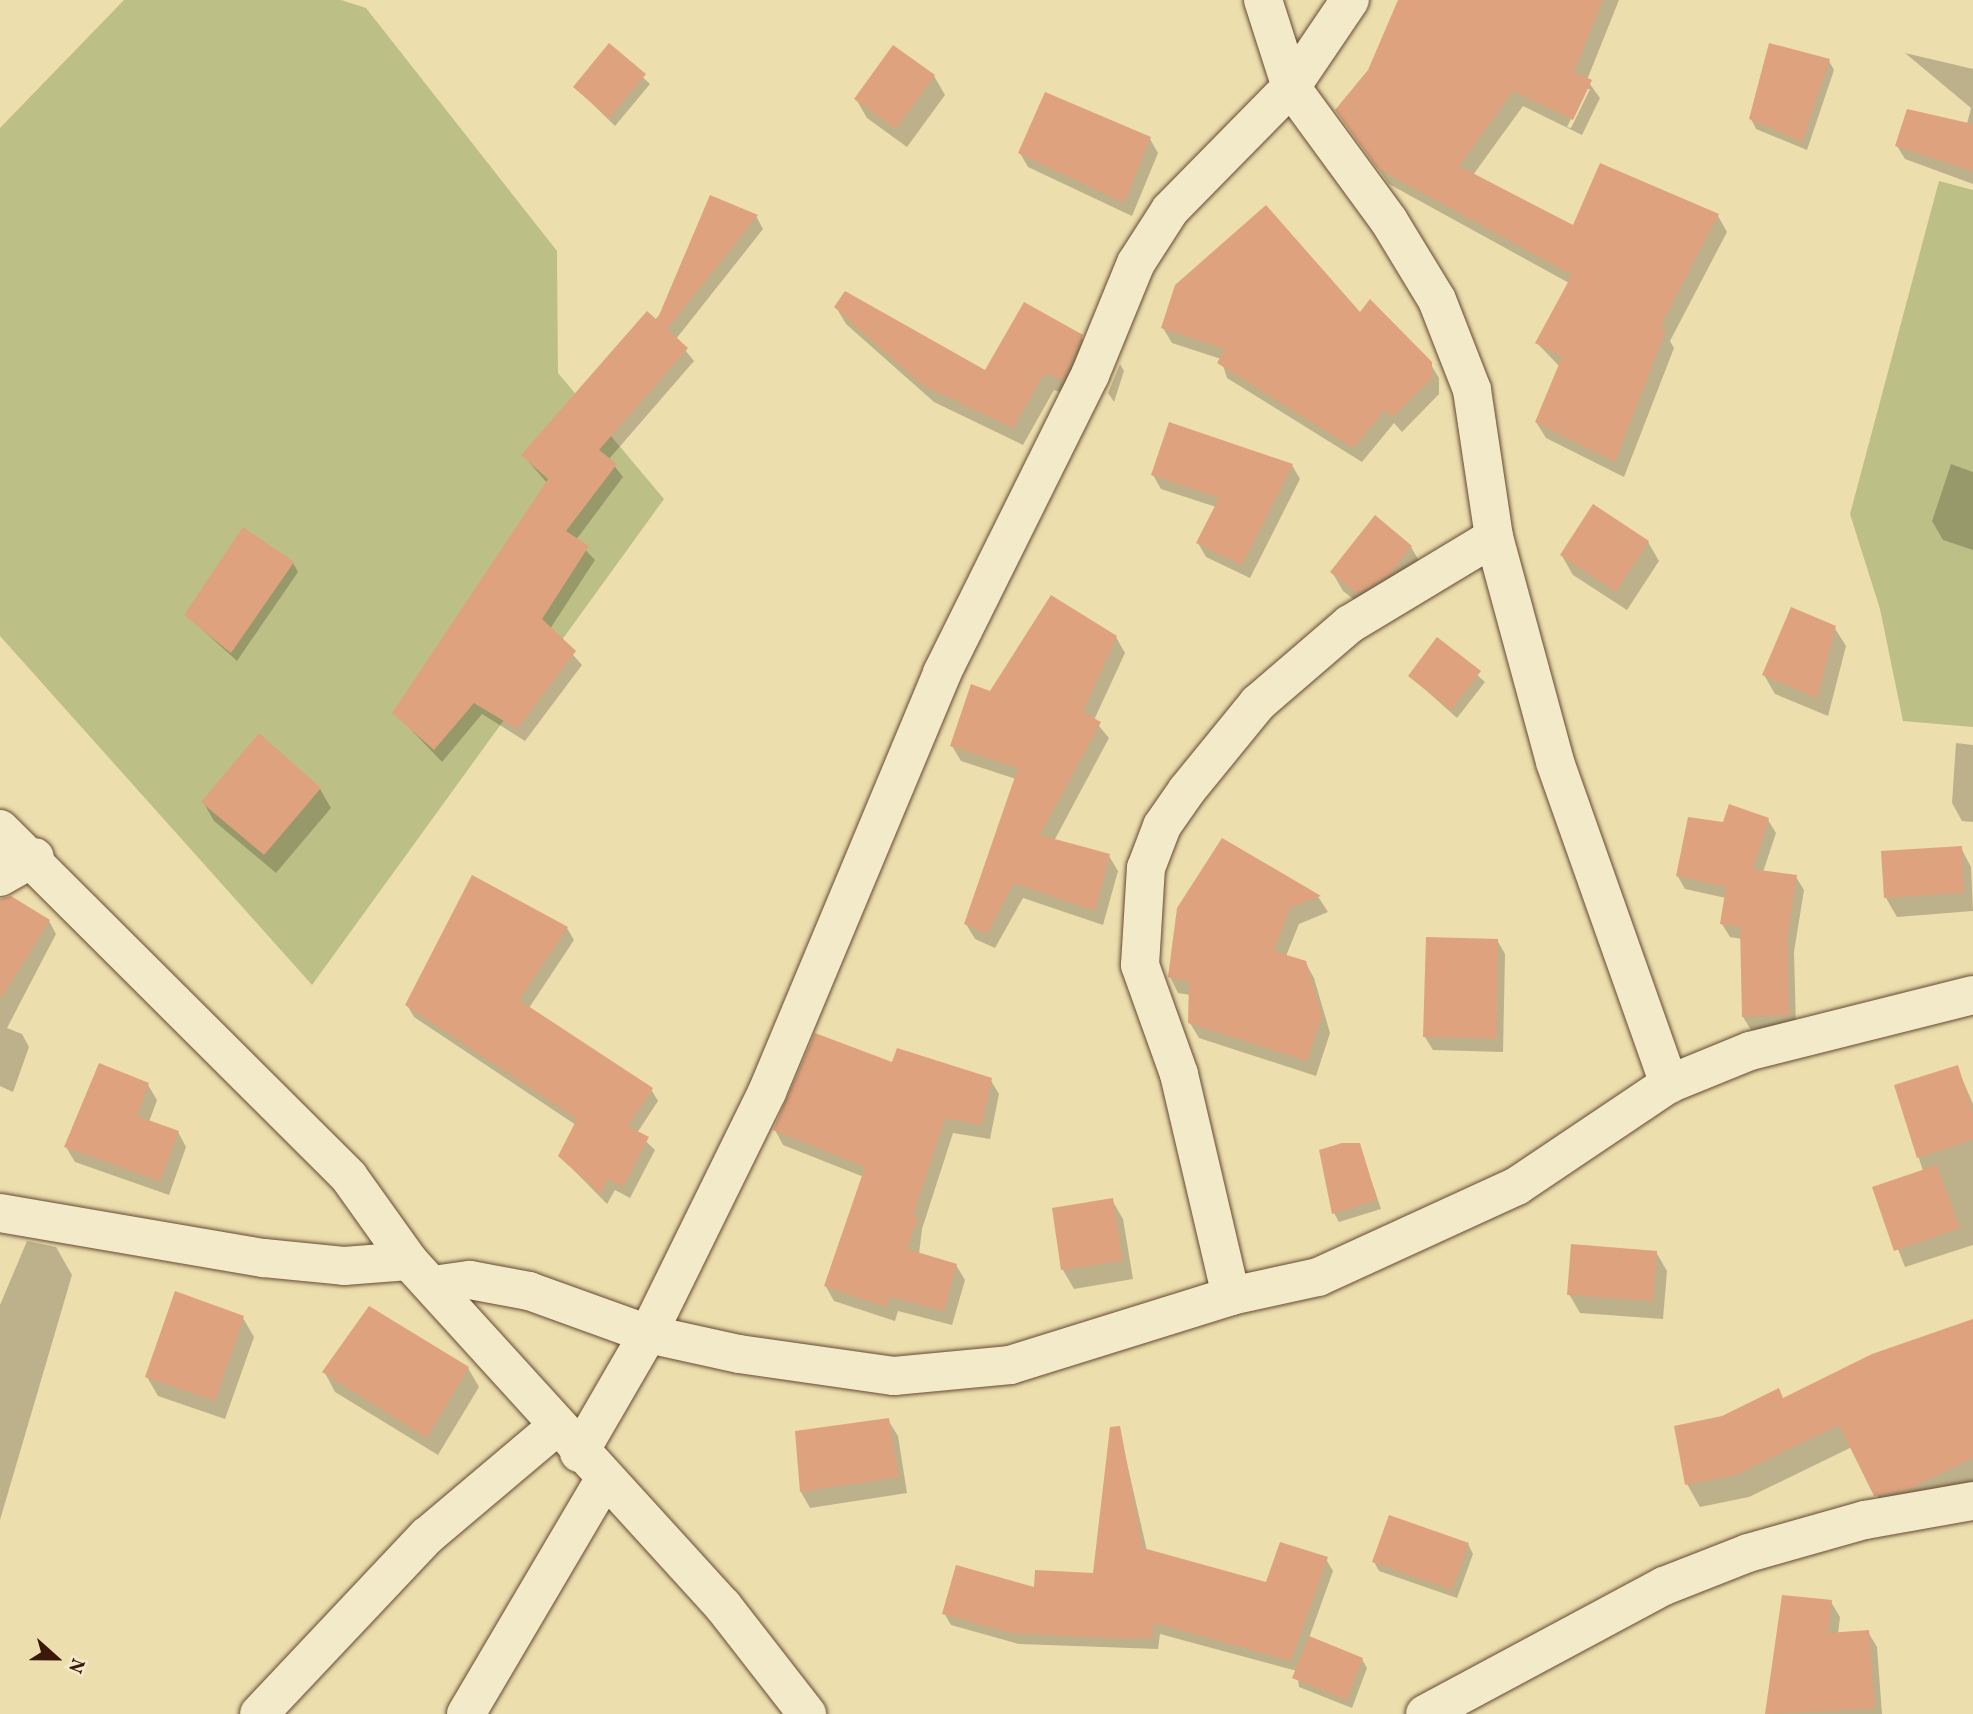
<!DOCTYPE html>
<style>
body{margin:0}
#map{position:relative;width:1973px;height:1714px;overflow:hidden;background:#ecdead;font-family:Vollkorn,serif}
div>[style]{position:absolute}
[style*='--x']{left:calc(var(--x)*1px);top:calc(var(--y)*1px);width:calc(var(--w)*1px);rotate:calc(var(--a)*1deg)}
.green>*{inset:0;background:#bdc086}
.shadow>*{inset:0;background:#0003}
.building>*{inset:0;background:#dea27e}
.roads{filter:drop-shadow(0 0 2px #664a33) drop-shadow(0 0 2px #664a33)}
.minor>*{height:38px;margin:-19px;padding:0 19px;transform-origin:19px;border-radius:19px;background:#f3eaca}
span{translate:-50% -50%;white-space:nowrap;text-align:center;line-height:1.15;-webkit-text-stroke:5px #f3eaca;paint-order:stroke}
.north{position:absolute;left:21px;top:1623px;width:70px;height:70px;-webkit-text-stroke:5px #f3eaca;paint-order:stroke;rotate:111deg;font-size:19px;font-weight:700;line-height:28px;text-align:center;color:#3a190a}
.north::after{content:'';display:block;margin:auto;width:24px;height:32px;background:#3a190a;clip-path:polygon(50% 0,100% 100%,50% 72%,0 100%)}
</style>
<div id="map">
<div class="green">
<div style="clip-path:polygon(124px 0,341px 0,366px 8px,557px 251px,558px 373px,664px 499px,312px 985px,0 636px,0 128px)"></div>
<div style="clip-path:polygon(1939px 181px,1973px 190px,1973px 727px,1903px 721px,1880px 609px,1850px 514px)"></div>
</div>
<div class="shadow">
<div style="clip-path:polygon(evenodd,1400px 0,1619px 0,1587px 80px,1600px 98px,1582px 135px,1523px 106px,1473px 175px,1574px 227px,1718px 216px,1727px 232px,1670px 341px,1674px 348px,1624px 477px,1546px 438px,1536px 422px,1560px 367px,1537px 343px,1569px 283px,1389px 184px,1337px 110px,1370px 71px,1400px 0,1586px 89px,1590px 89px,1571px 128px,1567px 127px,1586px 89px)"></div>
<div style="clip-path:polygon(609px 45px,650px 84px,615px 126px,575px 87px)"></div>
<div style="clip-path:polygon(1905px 53px,1973px 69px,1973px 184px,1905px 159px,1897px 146px,1967px 124px,1971px 108px)"></div>
<div style="clip-path:polygon(1829px 61px,1834px 70px,1807px 150px,1756px 129px,1751px 119px)"></div>
<div style="clip-path:polygon(934px 76px,945px 95px,907px 147px,867px 118px,856px 99px)"></div>
<div style="clip-path:polygon(1150px 139px,1158px 153px,1132px 216px,1028px 167px,1020px 153px)"></div>
<div style="clip-path:polygon(756px 216px,763px 229px,676px 339px,694px 361px,609px 459px,623px 477px,576px 540px,595px 560px,550px 629px,582px 665px,525px 741px,482px 714px,442px 762px,395px 713px,547px 483px,523px 455px)"></div>
<div style="clip-path:polygon(836px 307px,986px 372px,1081px 337px,1092px 354px,1073px 396px,1054px 390px,1023px 445px,934px 402px,846px 324px)"></div>
<div style="clip-path:polygon(1360px 315px,1430px 363px,1439px 378px,1439px 394px,1402px 432px,1394px 423px,1362px 462px,1227px 378px,1221px 359px,1172px 343px,1163px 328px)"></div>
<div style="clip-path:polygon(1120px 364px,1124px 371px,1114px 402px,1108px 393px)"></div>
<div style="clip-path:polygon(1951px 464px,1973px 472px,1973px 550px,1943px 540px,1932px 521px)"></div>
<div style="clip-path:polygon(1292px 465px,1300px 479px,1250px 578px,1206px 557px,1198px 543px,1216px 507px,1161px 489px,1153px 475px)"></div>
<div style="clip-path:polygon(1648px 542px,1659px 561px,1627px 610px,1573px 575px,1562px 556px)"></div>
<div style="clip-path:polygon(1411px 547px,1422px 566px,1370px 612px,1343px 591px,1332px 572px)"></div>
<div style="clip-path:polygon(293px 563px,298px 572px,237px 661px,186px 615px)"></div>
<div style="clip-path:polygon(1834px 627px,1846px 646px,1828px 716px,1775px 694px,1764px 675px)"></div>
<div style="clip-path:polygon(1116px 637px,1125px 653px,1094px 720px,1109px 738px,1054px 841px,1109px 856px,1118px 871px,1103px 925px,1023px 898px,995px 948px,975px 939px,966px 924px,1016px 779px,961px 761px,952px 746px,991px 693px)"></div>
<div style="clip-path:polygon(1438px 640px,1485px 682px,1457px 718px,1410px 676px)"></div>
<div style="clip-path:polygon(1956px 743px,1973px 745px,1973px 822px,1962px 821px,1952px 803px)"></div>
<div style="clip-path:polygon(320px 789px,331px 808px,276px 873px,214px 821px,203px 802px)"></div>
<div style="clip-path:polygon(1768px 820px,1776px 833px,1763px 872px,1796px 877px,1804px 890px,1794px 952px,1796px 1028px,1751px 1030px,1743px 1017px,1742px 939px,1730px 937px,1722px 924px,1726px 898px,1685px 889px,1677px 875px,1724px 824px)"></div>
<div style="clip-path:polygon(1222px 840px,1319px 898px,1328px 912px,1299px 924px,1286px 956px,1305px 962px,1314px 978px,1330px 1033px,1316px 1076px,1199px 1038px,1190px 1023px,1190px 995px,1178px 993px,1170px 977px)"></div>
<div style="clip-path:polygon(1961px 848px,1971px 867px,1973px 911px,1897px 917px,1886px 898px)"></div>
<div style="clip-path:polygon(0 899px,49px 921px,56px 934px,7px 1028px,22px 1034px,29px 1047px,13px 1092px,0 1086px)"></div>
<div style="clip-path:polygon(567px 928px,574px 940px,529px 1008px,651px 1089px,658px 1101px,637px 1133px,655px 1150px,630px 1198px,615px 1190px,607px 1204px,560px 1156px,576px 1125px,414px 1017px,407px 1005px)"></div>
<div style="clip-path:polygon(1497px 940px,1505px 954px,1503px 1052px,1433px 1050px,1425px 1037px)"></div>
<div style="clip-path:polygon(893px 1064px,990px 1079px,999px 1094px,990px 1139px,953px 1133px,922px 1229px,919px 1254px,956px 1265px,965px 1280px,952px 1325px,898px 1311px,895px 1321px,834px 1301px,825px 1285px,864px 1177px,783px 1145px,775px 1130px)"></div>
<div style="clip-path:polygon(1957px 1067px,1973px 1104px,1973px 1245px,1905px 1267px,1874px 1189px,1923px 1171px,1896px 1086px)"></div>
<div style="clip-path:polygon(148px 1085px,157px 1100px,149px 1122px,178px 1132px,186px 1147px,169px 1195px,75px 1162px,66px 1147px)"></div>
<div style="clip-path:polygon(1359px 1144px,1381px 1209px,1339px 1222px,1334px 1213px)"></div>
<div style="clip-path:polygon(1112px 1200px,1123px 1219px,1133px 1279px,1074px 1289px,1063px 1270px)"></div>
<div style="clip-path:polygon(27px 1241px,56px 1247px,72px 1275px,0 1520px,0 1305px)"></div>
<div style="clip-path:polygon(1656px 1252px,1667px 1271px,1663px 1319px,1580px 1313px,1569px 1294px)"></div>
<div style="clip-path:polygon(243px 1318px,254px 1337px,225px 1419px,158px 1396px,147px 1377px)"></div>
<div style="clip-path:polygon(1973px 1321px,1973px 1487px,1889px 1518px,1852px 1447px,1749px 1497px,1700px 1507px,1687px 1484px,1783px 1400px)"></div>
<div style="clip-path:polygon(468px 1368px,479px 1387px,438px 1455px,335px 1392px,325px 1373px)"></div>
<div style="clip-path:polygon(888px 1420px,898px 1436px,907px 1493px,810px 1508px,801px 1492px)"></div>
<div style="clip-path:polygon(1119px 1428px,1147px 1551px,1267px 1584px,1326px 1559px,1333px 1571px,1309px 1638px,1362px 1659px,1367px 1668px,1352px 1708px,1299px 1687px,1297px 1671px,1160px 1634px,1158px 1649px,1019px 1644px,951px 1625px,944px 1613px,1095px 1575px)"></div>
<div style="clip-path:polygon(1468px 1544px,1473px 1554px,1457px 1598px,1379px 1571px,1374px 1562px)"></div>
<div style="clip-path:polygon(1783px 1597px,1831px 1602px,1840px 1617px,1838px 1634px,1868px 1632px,1877px 1647px,1882px 1714px,1767px 1714px)"></div>
</div>
<div class="building">
<div style="clip-path:polygon(1398px 0,1603px 0,1574px 72px,1592px 80px,1573px 120px,1513px 91px,1459px 166px,1573px 225px,1600px 163px,1719px 214px,1660px 327px,1666px 330px,1615px 462px,1535px 422px,1562px 357px,1535px 343px,1572px 275px,1377px 168px,1335px 110px,1368px 70px)"></div>
<div style="clip-path:polygon(609px 43px,646px 74px,609px 118px,573px 87px)"></div>
<div style="clip-path:polygon(1769px 43px,1830px 59px,1802px 142px,1749px 119px)"></div>
<div style="clip-path:polygon(893px 45px,935px 75px,896px 129px,854px 99px)"></div>
<div style="clip-path:polygon(1045px 92px,1151px 137px,1124px 203px,1018px 153px)"></div>
<div style="clip-path:polygon(1907px 109px,1973px 124px,1973px 171px,1895px 146px)"></div>
<div style="clip-path:polygon(710px 195px,758px 215px,667px 329px,688px 348px,599px 450px,617px 464px,566px 531px,589px 546px,542px 619px,576px 651px,517px 729px,474px 703px,434px 750px,392px 713px,548px 479px,521px 455px,647px 311px,657px 320px)"></div>
<div style="clip-path:polygon(1266px 205px,1360px 312px,1370px 299px,1432px 362px,1432px 378px,1392px 418px,1385px 410px,1353px 448px,1217px 363px,1225px 349px,1161px 328px,1175px 285px)"></div>
<div style="clip-path:polygon(845px 291px,985px 370px,1024px 302px,1083px 335px,1063px 380px,1044px 374px,1013px 428px,922px 385px,834px 307px)"></div>
<div style="clip-path:polygon(1169px 422px,1293px 464px,1242px 565px,1196px 543px,1219px 498px,1151px 475px)"></div>
<div style="clip-path:polygon(1593px 504px,1649px 541px,1616px 592px,1560px 555px)"></div>
<div style="clip-path:polygon(1375px 515px,1412px 546px,1390px 574px,1358px 594px,1330px 572px)"></div>
<div style="clip-path:polygon(243px 527px,294px 562px,231px 653px,184px 615px)"></div>
<div style="clip-path:polygon(1051px 595px,1117px 636px,1083px 712px,1101px 722px,1040px 835px,1110px 854px,1095px 911px,1014px 883px,987px 934px,964px 924px,1018px 768px,950px 746px,971px 684px,990px 691px)"></div>
<div style="clip-path:polygon(1791px 607px,1836px 626px,1817px 698px,1762px 675px)"></div>
<div style="clip-path:polygon(1437px 637px,1481px 671px,1451px 710px,1408px 676px)"></div>
<div style="clip-path:polygon(259px 733px,321px 788px,264px 855px,201px 802px)"></div>
<div style="clip-path:polygon(1729px 804px,1769px 818px,1753px 869px,1797px 875px,1787px 938px,1789px 1015px,1742px 1017px,1740px 927px,1720px 924px,1726px 887px,1676px 876px,1688px 817px,1723px 822px)"></div>
<div style="clip-path:polygon(1222px 838px,1321px 896px,1290px 908px,1274px 951px,1306px 961px,1322px 1016px,1307px 1061px,1188px 1023px,1189px 981px,1168px 977px,1177px 908px)"></div>
<div style="clip-path:polygon(1962px 846px,1964px 893px,1884px 898px,1881px 851px)"></div>
<div style="clip-path:polygon(472px 875px,568px 927px,519px 1000px,653px 1088px,628px 1126px,649px 1137px,623px 1187px,608px 1179px,600px 1194px,558px 1156px,577px 1119px,405px 1005px)"></div>
<div style="clip-path:polygon(11px 896px,50px 920px,0 1000px,0 899px)"></div>
<div style="clip-path:polygon(1426px 937px,1498px 939px,1497px 1039px,1423px 1037px)"></div>
<div style="clip-path:polygon(815px 1033px,892px 1062px,897px 1048px,992px 1078px,982px 1125px,945px 1118px,913px 1216px,918px 1218px,907px 1249px,957px 1264px,944px 1311px,890px 1297px,886px 1307px,824px 1286px,865px 1167px,773px 1130px)"></div>
<div style="clip-path:polygon(99px 1063px,149px 1083px,137px 1116px,179px 1131px,160px 1181px,64px 1147px)"></div>
<div style="clip-path:polygon(1958px 1065px,1973px 1113px,1973px 1140px,1917px 1158px,1894px 1085px)"></div>
<div style="clip-path:polygon(1342px 1143px,1360px 1143px,1377px 1200px,1332px 1214px,1319px 1150px)"></div>
<div style="clip-path:polygon(1937px 1165px,1960px 1228px,1894px 1251px,1872px 1187px)"></div>
<div style="clip-path:polygon(1113px 1198px,1123px 1261px,1061px 1270px,1052px 1208px)"></div>
<div style="clip-path:polygon(1571px 1244px,1657px 1251px,1653px 1301px,1567px 1295px)"></div>
<div style="clip-path:polygon(175px 1291px,244px 1316px,215px 1401px,145px 1377px)"></div>
<div style="clip-path:polygon(369px 1306px,469px 1367px,427px 1438px,322px 1372px)"></div>
<div style="clip-path:polygon(1973px 1319px,1973px 1458px,1907px 1490px,1874px 1496px,1839px 1425px,1736px 1475px,1685px 1485px,1674px 1426px,1722px 1416px,1779px 1388px,1783px 1398px,1872px 1354px)"></div>
<div style="clip-path:polygon(889px 1418px,899px 1477px,800px 1492px,795px 1431px)"></div>
<div style="clip-path:polygon(1120px 1426px,1143px 1548px,1266px 1582px,1280px 1542px,1328px 1557px,1291px 1661px,1154px 1623px,1152px 1638px,1122px 1639px,1011px 1633px,942px 1614px,956px 1565px,1034px 1587px,1035px 1570px,1093px 1573px,1110px 1427px)"></div>
<div style="clip-path:polygon(1389px 1515px,1469px 1543px,1452px 1590px,1372px 1562px)"></div>
<div style="clip-path:polygon(1782px 1595px,1832px 1600px,1828px 1633px,1869px 1630px,1875px 1709px,1765px 1714px)"></div>
<div style="clip-path:polygon(1309px 1636px,1363px 1658px,1347px 1700px,1292px 1678px)"></div>
</div>
<div class="roads">
<div class="minor">
<div style="--x:1263;--y:0;--w:91;--a:72.2"></div>
<div style="--x:1291;--y:87;--w:166;--a:53.8"></div>
<div style="--x:1389;--y:221;--w:92;--a:58.7"></div>
<div style="--x:1437;--y:300;--w:97;--a:68.7"></div>
<div style="--x:1472;--y:390;--w:149;--a:81.5"></div>
<div style="--x:1494;--y:537;--w:233;--a:74.8"></div>
<div style="--x:1555;--y:762;--w:342;--a:70.5"></div>
<div style="--x:0;--y:829;--w:493;--a:44.9"></div>
<div style="--x:349;--y:1177;--w:103;--a:54.5"></div>
<div style="--x:409;--y:1261;--w:466;--a:47.7"></div>
<div style="--x:723;--y:1606;--w:137;--a:52.1"></div>
<div style="--x:0;--y:877;--w:40;--a:-29.7"></div>
<div style="--x:0;--y:1213;--w:268;--a:9.7"></div>
<div style="--x:264;--y:1258;--w:80;--a:5.7"></div>
<div style="--x:344;--y:1266;--w:65;--a:-4.4"></div>
<div style="--x:433;--y:1285;--w:37;--a:-8"></div>
<div style="--x:470;--y:1280;--w:60;--a:10.6"></div>
<div style="--x:529;--y:1291;--w:127;--a:19.9"></div>
<div style="--x:648;--y:1334;--w:93;--a:12.4"></div>
<div style="--x:739;--y:1354;--w:157;--a:8.1"></div>
<div style="--x:894;--y:1376;--w:117;--a:-5.4"></div>
<div style="--x:1010;--y:1365;--w:232;--a:-17.3"></div>
<div style="--x:1231;--y:1296;--w:89;--a:-12.3"></div>
<div style="--x:1318;--y:1277;--w:219;--a:-24.6"></div>
<div style="--x:1517;--y:1186;--w:183;--a:-33.9"></div>
<div style="--x:1669;--y:1084;--w:87;--a:-22.2"></div>
<div style="--x:1750;--y:1051;--w:230;--a:-14.1"></div>
<div style="--x:1231;--y:1296;--w:228;--a:-103.2"></div>
<div style="--x:1179;--y:1074;--w:116;--a:-109.7"></div>
<div style="--x:1140;--y:965;--w:97;--a:-86.5"></div>
<div style="--x:1146;--y:868;--w:45;--a:-69.1"></div>
<div style="--x:1162;--y:826;--w:44;--a:-55.2"></div>
<div style="--x:1187;--y:790;--w:112;--a:-50.8"></div>
<div style="--x:1258;--y:703;--w:121;--a:-40.7"></div>
<div style="--x:1350;--y:624;--w:168;--a:-31.1"></div>
<div style="--x:579;--y:1453;--w:138;--a:-59.9"></div>
<div style="--x:648;--y:1334;--w:270;--a:-63.8"></div>
<div style="--x:767;--y:1092;--w:454;--a:-67.3"></div>
<div style="--x:942;--y:673;--w:333;--a:-63.6"></div>
<div style="--x:1090;--y:375;--w:121;--a:-67.7"></div>
<div style="--x:1136;--y:263;--w:63;--a:-57.3"></div>
<div style="--x:1170;--y:210;--w:173;--a:-45.5"></div>
<div style="--x:1291;--y:87;--w:105;--a:-55.9"></div>
<div style="--x:259;--y:1714;--w:245;--a:-46.7"></div>
<div style="--x:427;--y:1536;--w:169;--a:-40.2"></div>
<div style="--x:466;--y:1714;--w:272;--a:-59.5"></div>
<div style="--x:1425;--y:1714;--w:271;--a:-28.2"></div>
<div style="--x:1664;--y:1586;--w:90;--a:-21.4"></div>
<div style="--x:1748;--y:1553;--w:122;--a:-15.8"></div>
<div style="--x:1865;--y:1520;--w:110;--a:-10"></div>
</div>
</div>
<div class="north">N</div>
</div>
